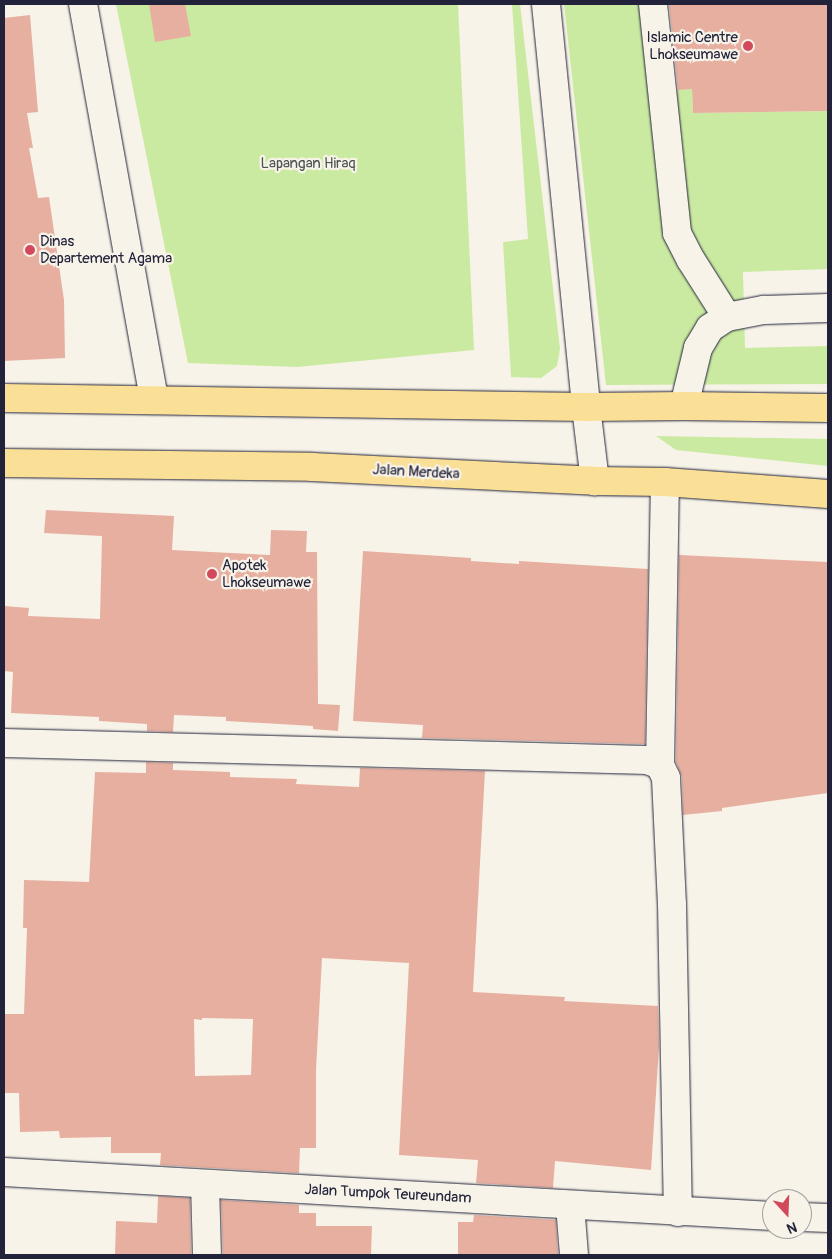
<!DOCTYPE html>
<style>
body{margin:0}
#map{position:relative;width:832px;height:1259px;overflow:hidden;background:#f7f3e8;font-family:Pangolin,sans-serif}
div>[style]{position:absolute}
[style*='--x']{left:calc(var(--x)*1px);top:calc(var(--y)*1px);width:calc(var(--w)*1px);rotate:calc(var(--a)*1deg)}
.green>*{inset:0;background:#cbeaa1}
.building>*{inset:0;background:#e7afa0}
.roads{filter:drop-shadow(0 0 1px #22223b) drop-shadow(0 0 1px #22223b)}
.minor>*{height:28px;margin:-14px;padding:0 14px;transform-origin:14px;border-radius:14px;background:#f7f3e8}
.major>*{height:28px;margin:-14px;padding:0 14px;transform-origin:14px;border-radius:14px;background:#fadf96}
.dots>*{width:14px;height:14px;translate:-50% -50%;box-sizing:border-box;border:2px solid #f7f3e8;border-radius:50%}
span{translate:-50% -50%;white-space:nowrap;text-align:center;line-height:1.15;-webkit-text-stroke:4.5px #f7f3e8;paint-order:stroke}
.poi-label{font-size:15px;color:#22223b}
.right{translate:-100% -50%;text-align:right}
.left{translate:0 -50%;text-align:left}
.park-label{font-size:15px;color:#4c5454}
.street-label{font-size:15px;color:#22223b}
.frame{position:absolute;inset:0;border:5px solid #22223b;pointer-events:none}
.north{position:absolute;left:762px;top:1189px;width:50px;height:50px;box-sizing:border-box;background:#f7f3e8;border:1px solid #a29fa3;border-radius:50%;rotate:160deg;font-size:14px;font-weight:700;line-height:20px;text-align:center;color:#22223b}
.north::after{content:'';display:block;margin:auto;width:18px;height:22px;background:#d1495b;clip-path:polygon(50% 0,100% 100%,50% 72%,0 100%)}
</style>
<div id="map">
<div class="green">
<div style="clip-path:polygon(116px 4px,458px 4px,474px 350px,297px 367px,188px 363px)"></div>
<div style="clip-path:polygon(512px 4px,520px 4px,560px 349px,557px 366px,541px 378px,511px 377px,503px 242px,528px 239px)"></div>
<div style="clip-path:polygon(564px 4px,668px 4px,669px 90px,692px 89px,693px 113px,828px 111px,828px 269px,743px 272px,745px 348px,828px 346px,828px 384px,606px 385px)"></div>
<div style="clip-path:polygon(656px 436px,828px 439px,828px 466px,676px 450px)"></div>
</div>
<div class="building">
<div style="clip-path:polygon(149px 4px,185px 4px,191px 36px,155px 42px)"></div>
<div style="clip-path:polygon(669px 4px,828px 4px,828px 111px,693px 113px,692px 89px,678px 90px)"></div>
<div style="clip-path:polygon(30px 15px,38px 112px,27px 113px,33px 148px,29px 148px,38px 198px,49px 197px,64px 300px,65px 358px,4px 361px,4px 18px)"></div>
<div style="clip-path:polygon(46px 510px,174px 516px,172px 550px,270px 555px,271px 530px,307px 531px,306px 552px,317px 552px,318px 704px,340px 705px,338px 731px,313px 729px,313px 726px,226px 721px,226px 717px,174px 715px,173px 732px,147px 731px,147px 724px,99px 721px,99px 717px,11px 713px,13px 672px,4px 671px,4px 606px,29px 608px,28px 616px,100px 619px,102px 536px,44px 533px)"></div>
<div style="clip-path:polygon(363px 551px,471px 558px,471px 561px,519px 564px,519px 561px,648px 569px,645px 744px,422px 738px,423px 725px,353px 721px)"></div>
<div style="clip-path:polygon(679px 555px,828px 562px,828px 793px,722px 808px,722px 811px,683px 815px,682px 777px,676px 762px)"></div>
<div style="clip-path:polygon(evenodd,146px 762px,173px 763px,173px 770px,230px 772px,230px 777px,297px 779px,296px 784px,359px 787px,360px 768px,485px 771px,473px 992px,565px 997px,564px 1001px,658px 1006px,659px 1047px,651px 1170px,555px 1161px,553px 1188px,476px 1183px,478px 1160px,399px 1155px,409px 963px,322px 958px,316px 1070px,316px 1148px,300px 1148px,299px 1173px,160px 1165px,161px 1153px,111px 1153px,111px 1137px,60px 1138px,59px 1131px,20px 1132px,19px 1093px,4px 1093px,4px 1014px,24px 1014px,27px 928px,23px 928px,24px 880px,89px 882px,95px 772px,146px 773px,146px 762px,202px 1018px,253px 1019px,251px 1075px,195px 1076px,194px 1019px,202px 1020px,202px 1018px)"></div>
<div style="clip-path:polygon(158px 1196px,190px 1198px,191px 1255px,115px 1255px,116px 1221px,157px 1223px)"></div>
<div style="clip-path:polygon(221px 1200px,299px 1205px,299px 1213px,316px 1213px,316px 1226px,372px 1226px,371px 1255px,223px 1255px)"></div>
<div style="clip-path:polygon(474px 1215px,556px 1220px,558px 1255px,458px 1255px,458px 1222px,473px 1222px)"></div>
</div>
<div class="roads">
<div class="minor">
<div style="--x:83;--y:4;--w:402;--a:79.8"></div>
<div style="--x:546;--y:4;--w:405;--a:84.3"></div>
<div style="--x:586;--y:407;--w:75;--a:83.1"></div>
<div style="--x:653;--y:4;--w:230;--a:84"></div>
<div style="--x:677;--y:233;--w:30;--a:63"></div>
<div style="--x:691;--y:260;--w:67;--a:57.7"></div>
<div style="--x:684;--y:406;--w:60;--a:-76.4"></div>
<div style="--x:698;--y:348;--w:23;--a:-59"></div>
<div style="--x:710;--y:328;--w:20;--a:-33"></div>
<div style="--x:727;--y:317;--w:38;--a:-11"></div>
<div style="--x:764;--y:310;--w:64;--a:-1.8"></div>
<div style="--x:4;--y:743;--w:643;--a:1.51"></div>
<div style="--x:647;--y:760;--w:14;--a:21"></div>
<div style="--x:660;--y:765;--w:14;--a:65"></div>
<div style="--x:666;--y:778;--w:126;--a:87.3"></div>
<div style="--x:672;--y:904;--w:308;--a:88.9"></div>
<div style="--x:660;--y:765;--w:283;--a:-89"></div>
<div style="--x:4;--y:1172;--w:769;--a:3.28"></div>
<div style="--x:205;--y:1184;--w:71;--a:88.4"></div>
<div style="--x:570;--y:1205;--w:50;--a:85.4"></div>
<div style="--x:802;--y:1217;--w:26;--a:2"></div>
</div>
<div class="major">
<div style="--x:4;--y:398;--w:582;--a:0.89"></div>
<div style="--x:586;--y:407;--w:98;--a:-0.6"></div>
<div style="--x:684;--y:406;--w:144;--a:0.8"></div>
<div style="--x:4;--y:463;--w:308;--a:0.7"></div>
<div style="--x:312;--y:467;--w:283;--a:2.8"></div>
<div style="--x:595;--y:481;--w:70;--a:0.8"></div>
<div style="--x:665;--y:482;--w:163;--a:4.2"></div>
</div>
</div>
<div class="dots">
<div style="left:748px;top:46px;background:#d1495b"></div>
<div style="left:30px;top:250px;background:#d1495b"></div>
<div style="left:212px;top:574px;background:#d1495b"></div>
</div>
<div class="poi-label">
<span class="right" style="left:738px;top:46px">Islamic Centre<br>Lhokseumawe</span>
<span class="left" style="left:40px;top:250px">Dinas<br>Departement Agama</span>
<span class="left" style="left:222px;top:574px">Apotek<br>Lhokseumawe</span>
</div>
<div class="park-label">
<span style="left:308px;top:164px">Lapangan Hiraq</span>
</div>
<div class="street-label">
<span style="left:416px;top:472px;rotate:3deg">Jalan Merdeka</span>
<span style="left:388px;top:1194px;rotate:3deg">Jalan Tumpok Teureundam</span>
</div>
<div class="frame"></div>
<div class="north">N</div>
</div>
